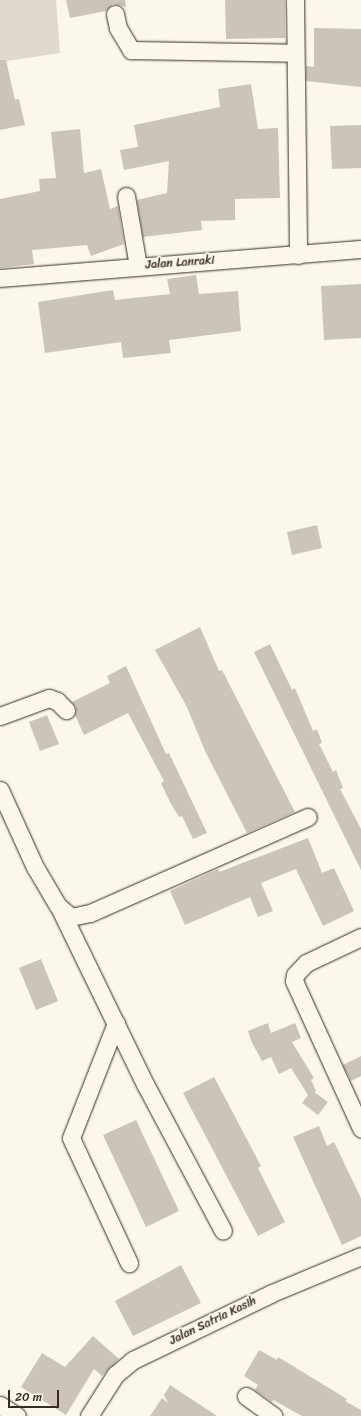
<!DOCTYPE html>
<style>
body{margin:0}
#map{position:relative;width:361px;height:1416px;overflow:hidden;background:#fbf7ec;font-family:Sriracha,sans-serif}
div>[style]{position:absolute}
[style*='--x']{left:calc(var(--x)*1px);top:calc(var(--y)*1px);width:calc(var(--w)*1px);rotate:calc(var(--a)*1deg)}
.green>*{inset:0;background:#dfd9ce}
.building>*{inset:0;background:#ccc4b9}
.roads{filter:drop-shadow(0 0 1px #3b2a1e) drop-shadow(0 0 1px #3b2a1e)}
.minor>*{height:17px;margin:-8.5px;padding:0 8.5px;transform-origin:8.5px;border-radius:8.5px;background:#fbf7ec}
span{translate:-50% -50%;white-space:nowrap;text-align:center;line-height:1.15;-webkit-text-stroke:4px #fbf7ec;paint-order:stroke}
.street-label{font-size:12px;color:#3b2a1e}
.scale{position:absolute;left:8px;top:1390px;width:51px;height:18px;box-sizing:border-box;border:2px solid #3b2a1e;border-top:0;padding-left:5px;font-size:12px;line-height:14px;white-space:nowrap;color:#3b2a1e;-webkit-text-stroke:3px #fbf7ec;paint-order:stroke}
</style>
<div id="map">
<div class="green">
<div style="clip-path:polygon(0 0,56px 0,60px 53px,0 62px)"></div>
</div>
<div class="building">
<div style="clip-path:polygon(66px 0,125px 0,126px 7px,113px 4px,106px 11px,70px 18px)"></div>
<div style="clip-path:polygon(225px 0,285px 0,285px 38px,226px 39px)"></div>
<div style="clip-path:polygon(314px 28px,361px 29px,361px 87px,306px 81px,306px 66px,314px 67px)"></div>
<div style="clip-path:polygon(0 60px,6px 60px,15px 100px,19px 99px,25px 125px,0 130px)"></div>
<div style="clip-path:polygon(251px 84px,258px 129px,278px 128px,280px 198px,235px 199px,235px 220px,201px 221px,202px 230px,143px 237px,137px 200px,167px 193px,169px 161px,124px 170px,120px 150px,138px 147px,134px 125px,220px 107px,218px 89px)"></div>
<div style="clip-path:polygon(361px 125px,361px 168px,332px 169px,330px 126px)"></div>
<div style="clip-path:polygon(80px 129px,84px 173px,101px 169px,110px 209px,118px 206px,124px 244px,91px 256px,87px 245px,32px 250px,34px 264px,0 268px,0 199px,40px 191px,39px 179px,56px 178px,51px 132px)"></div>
<div style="clip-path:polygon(196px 275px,199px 294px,238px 291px,241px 331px,169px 340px,171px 353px,123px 358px,121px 342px,45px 353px,38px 302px,113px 290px,115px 300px,170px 294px,167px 279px)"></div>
<div style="clip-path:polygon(361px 284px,361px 338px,324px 340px,321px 286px)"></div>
<div style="clip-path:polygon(317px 525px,322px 548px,292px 555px,287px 532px)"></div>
<div style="clip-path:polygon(200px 627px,219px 671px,222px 670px,295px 812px,247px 833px,205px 751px,187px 707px,155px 650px)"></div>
<div style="clip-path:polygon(270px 644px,292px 690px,295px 688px,313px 731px,317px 729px,322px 743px,319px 744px,333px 772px,336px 770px,343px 788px,340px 789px,361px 829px,361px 870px,254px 652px)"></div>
<div style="clip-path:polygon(126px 666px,166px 754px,169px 753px,207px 833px,193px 839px,182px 816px,179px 817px,170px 802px,161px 783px,164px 781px,128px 713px,84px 735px,75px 715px,76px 708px,72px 702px,110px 683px,107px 676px)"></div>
<div style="clip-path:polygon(47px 715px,59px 744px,40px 751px,29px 722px)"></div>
<div style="clip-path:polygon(308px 838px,322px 873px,334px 868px,354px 911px,323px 926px,296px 869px,261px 883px,273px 911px,258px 917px,250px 897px,185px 925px,170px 891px,218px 869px,219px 872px)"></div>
<div style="clip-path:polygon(41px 959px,58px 1001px,36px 1010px,19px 968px)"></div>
<div style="clip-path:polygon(268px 1023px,271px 1033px,295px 1023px,301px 1038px,292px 1042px,314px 1078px,311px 1080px,316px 1091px,314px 1092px,328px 1102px,318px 1115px,302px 1103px,308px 1095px,291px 1068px,279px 1074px,271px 1057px,262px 1061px,252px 1043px,248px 1031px)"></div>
<div style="clip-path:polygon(361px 1056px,361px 1076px,351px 1081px,343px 1065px)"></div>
<div style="clip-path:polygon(214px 1077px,261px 1166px,258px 1168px,285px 1222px,258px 1236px,183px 1093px)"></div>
<div style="clip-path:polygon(136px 1120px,179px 1211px,146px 1227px,103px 1135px)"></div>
<div style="clip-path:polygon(319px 1126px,327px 1146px,334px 1142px,361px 1198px,361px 1236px,342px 1245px,293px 1137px)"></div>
<div style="clip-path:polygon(181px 1265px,201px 1303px,133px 1336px,115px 1301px)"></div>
<div style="clip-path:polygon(93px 1336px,119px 1359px,102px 1376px,94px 1369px,66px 1415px,21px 1387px,42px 1353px,65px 1367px)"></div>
<div style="clip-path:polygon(259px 1350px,277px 1360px,278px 1357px,347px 1399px,345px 1401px,361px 1410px,361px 1416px,302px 1416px,273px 1400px,272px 1402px,255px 1390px,258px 1385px,244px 1376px)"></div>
<div style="clip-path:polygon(170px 1385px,217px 1416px,150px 1416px,162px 1398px,168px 1403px,164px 1395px)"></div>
</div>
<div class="roads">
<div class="minor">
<div style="--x:295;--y:0;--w:255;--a:89.3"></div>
<div style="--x:115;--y:14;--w:14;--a:78"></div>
<div style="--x:118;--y:28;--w:26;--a:59"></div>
<div style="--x:131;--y:50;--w:164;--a:1"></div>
<div style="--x:126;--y:196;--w:71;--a:80.3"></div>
<div style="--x:0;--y:278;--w:362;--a:-4.6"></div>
<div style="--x:0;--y:716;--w:52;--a:-20.2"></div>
<div style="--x:49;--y:698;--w:9;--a:21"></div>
<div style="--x:57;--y:701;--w:13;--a:45"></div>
<div style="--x:0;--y:790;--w:85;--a:65.6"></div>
<div style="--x:35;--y:867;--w:45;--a:59.5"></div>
<div style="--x:58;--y:906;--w:17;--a:40"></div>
<div style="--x:71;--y:917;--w:19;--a:-12"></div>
<div style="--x:90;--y:913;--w:238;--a:-23.8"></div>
<div style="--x:60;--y:909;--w:195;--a:64.1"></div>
<div style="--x:145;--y:1084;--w:166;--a:62"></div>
<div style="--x:361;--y:937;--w:61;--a:154.7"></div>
<div style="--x:306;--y:963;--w:16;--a:133"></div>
<div style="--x:295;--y:975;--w:6;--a:99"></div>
<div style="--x:294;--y:981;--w:162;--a:65.5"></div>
<div style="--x:116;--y:1023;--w:123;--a:111.4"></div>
<div style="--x:71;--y:1138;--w:138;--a:65.1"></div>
<div style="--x:246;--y:1396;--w:34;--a:36"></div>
<div style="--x:0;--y:1405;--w:20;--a:33"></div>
<div style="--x:89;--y:1416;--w:49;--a:-57.6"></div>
<div style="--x:115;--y:1375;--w:23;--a:-40"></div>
<div style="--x:133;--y:1360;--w:154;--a:-25.7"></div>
<div style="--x:272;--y:1293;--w:96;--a:-22.6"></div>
</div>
</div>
<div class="street-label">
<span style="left:180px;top:263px;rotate:-4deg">Jalan Lanraki</span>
<span style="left:213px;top:1321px;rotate:-26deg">Jalan Satria Kasih</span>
</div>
<div class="scale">20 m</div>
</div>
